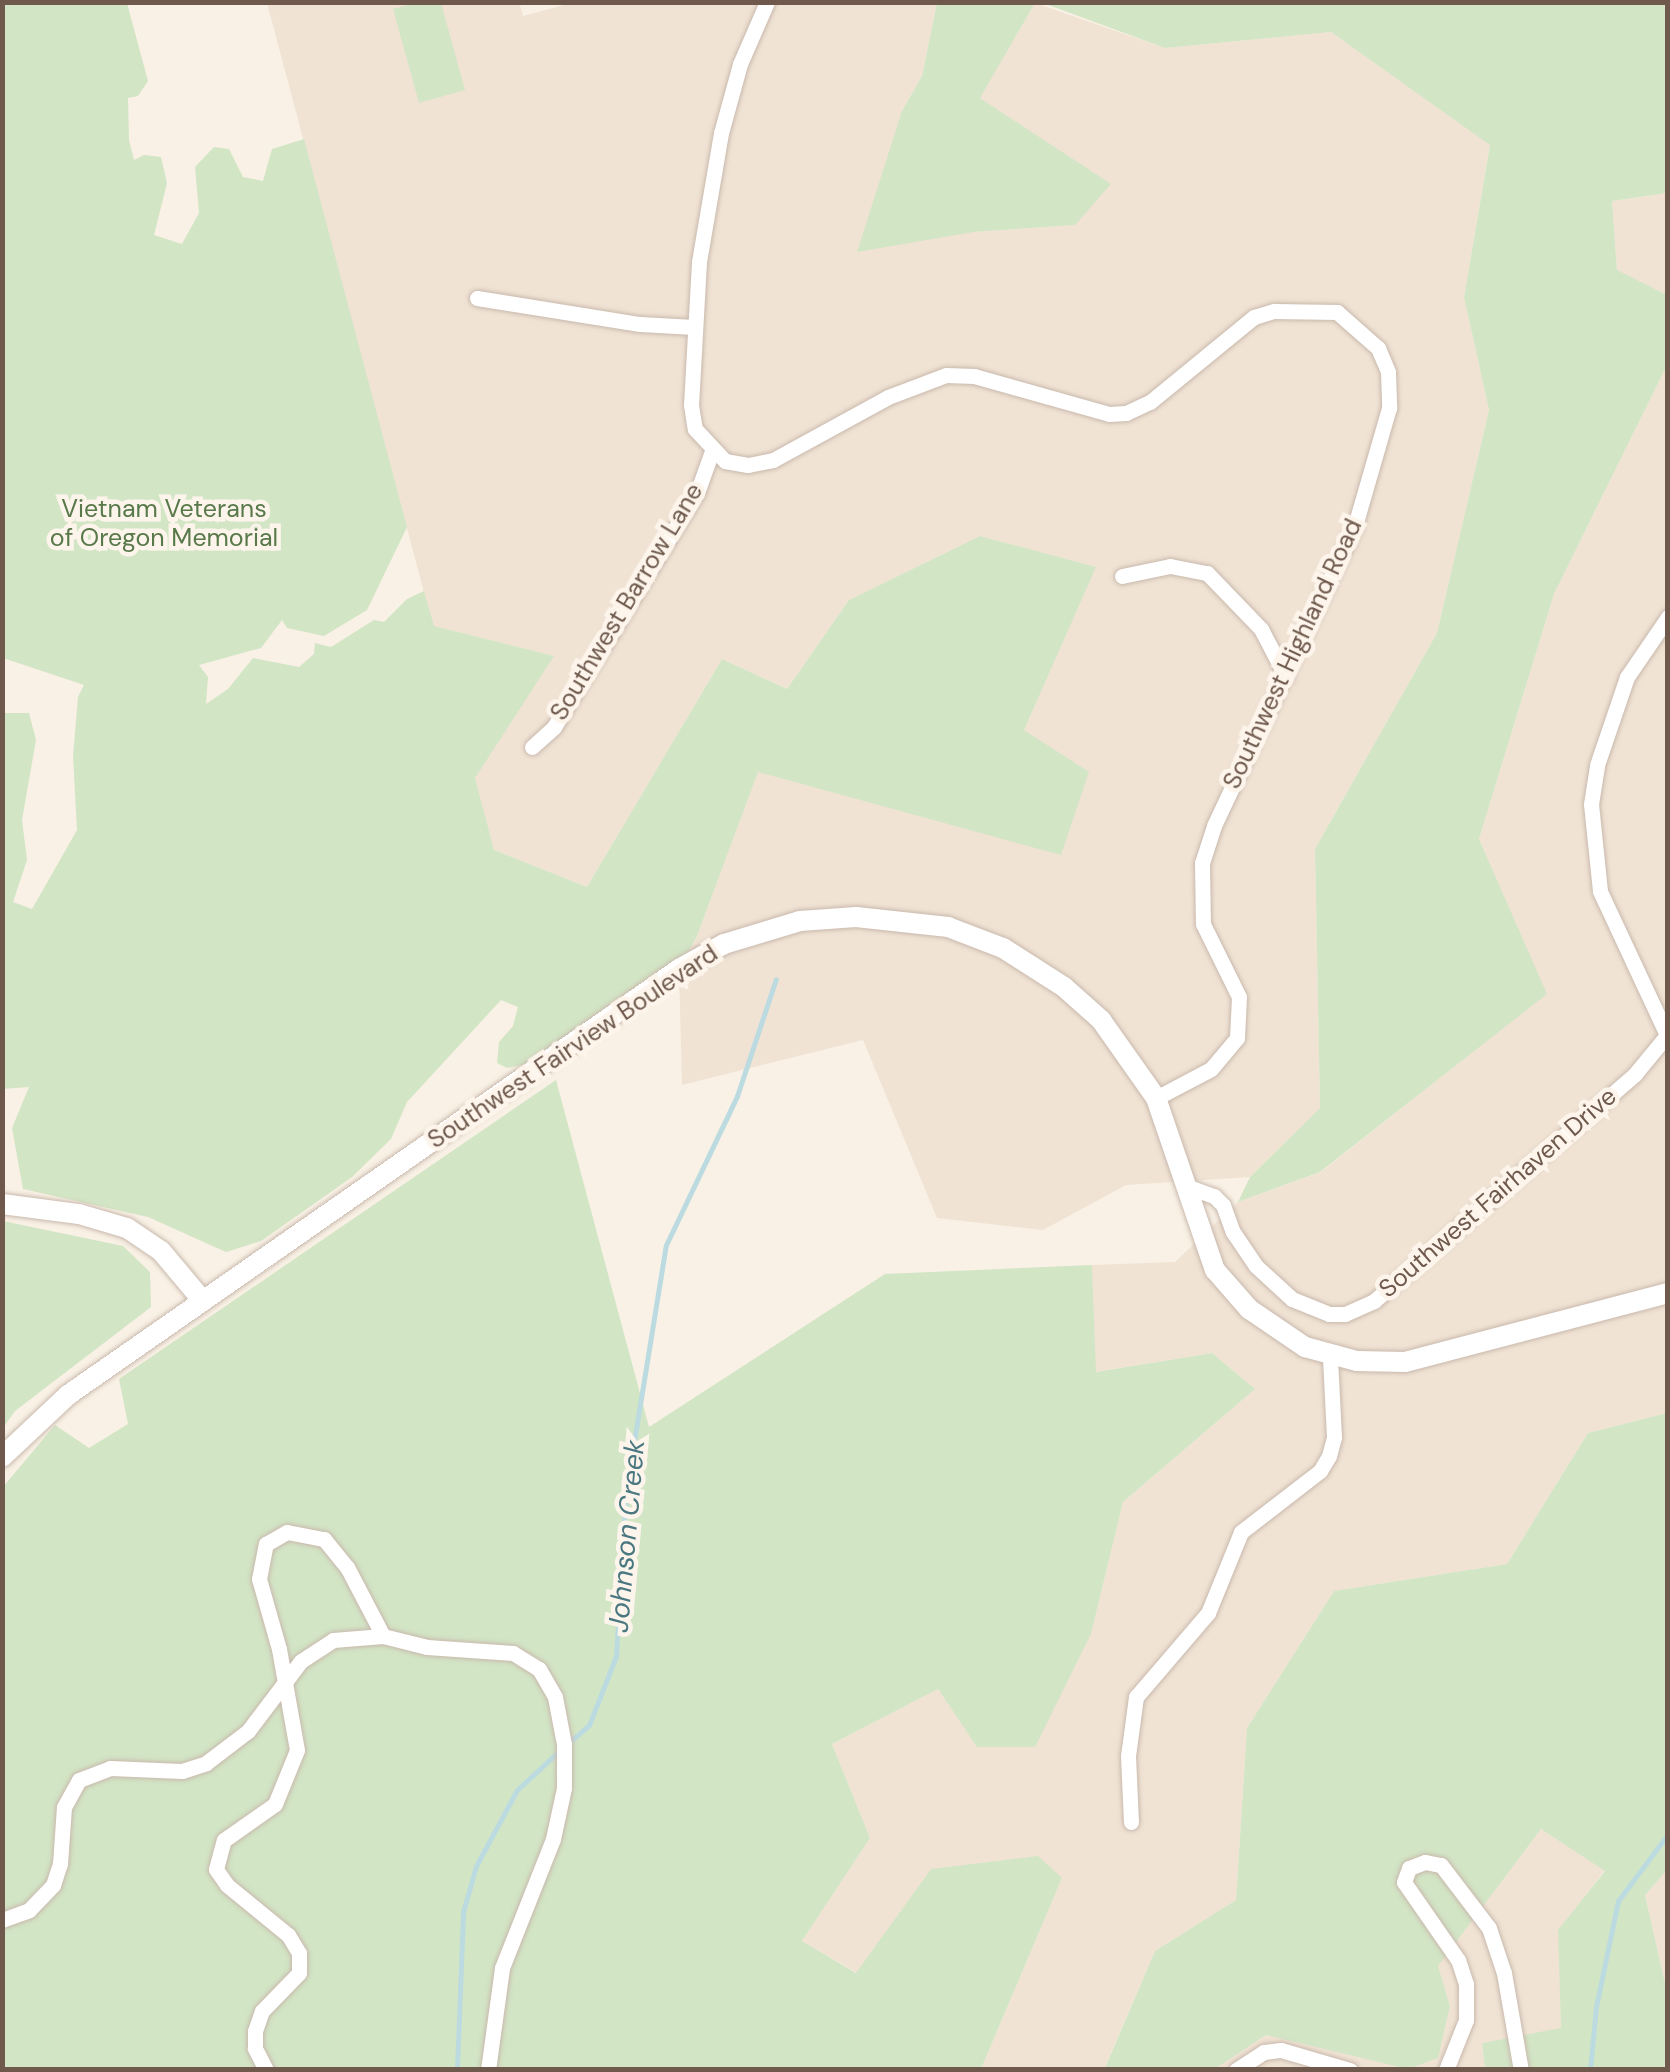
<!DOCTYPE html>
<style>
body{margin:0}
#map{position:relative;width:1670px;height:2072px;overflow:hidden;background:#f9f1e5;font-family:"DM Sans",sans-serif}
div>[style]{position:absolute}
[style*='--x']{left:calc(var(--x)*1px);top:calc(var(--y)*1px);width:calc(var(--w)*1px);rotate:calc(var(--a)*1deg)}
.residential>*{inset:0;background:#f0e3d4}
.green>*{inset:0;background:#d2e5c5}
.stream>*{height:5px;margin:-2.5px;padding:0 2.5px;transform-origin:2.5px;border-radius:2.5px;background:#bcdbe0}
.roads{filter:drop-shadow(0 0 2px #c9b9ad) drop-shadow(0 0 2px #c9b9ad)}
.minor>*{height:15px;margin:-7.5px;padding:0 7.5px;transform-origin:7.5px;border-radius:7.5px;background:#fff}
.tertiary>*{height:20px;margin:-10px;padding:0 10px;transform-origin:10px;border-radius:10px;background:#fff}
span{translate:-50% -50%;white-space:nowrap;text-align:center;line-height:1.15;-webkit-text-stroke:9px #fdf5eb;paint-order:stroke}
.park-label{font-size:25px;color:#58794a}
.street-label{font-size:25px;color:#6f594d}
.water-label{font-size:28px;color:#4a7780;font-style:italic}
.frame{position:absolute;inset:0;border:5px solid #6f594d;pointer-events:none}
</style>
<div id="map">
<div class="residential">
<div style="clip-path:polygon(519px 2px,523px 16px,575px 2px,937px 3px,922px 76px,902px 111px,973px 232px,1074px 225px,1110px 184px,979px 98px,1035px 3px,1165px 48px,1331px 32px,1490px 144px,1464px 297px,1489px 410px,1437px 633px,1315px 849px,1320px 1108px,1250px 1177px,1126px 1185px,1043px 1230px,937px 1218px,863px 1040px,682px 1085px,679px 969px,697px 936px,758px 771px,1024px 730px,1095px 567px,980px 536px,849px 600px,787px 689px,722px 659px,587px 887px,494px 850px,474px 778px,553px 656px,433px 626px,267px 3px)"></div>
<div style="clip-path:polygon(1667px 193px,1667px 295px,1617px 271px,1612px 201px)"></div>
<div style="clip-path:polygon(1667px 365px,1667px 1413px,1588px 1433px,1507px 1564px,1334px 1591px,1247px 1728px,1236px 1900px,1155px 1951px,1104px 2069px,981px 2069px,1062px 1878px,931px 1869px,857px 1973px,802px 1941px,870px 1838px,832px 1744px,938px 1689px,977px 1746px,1091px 1634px,1123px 1502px,1255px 1389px,1212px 1353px,1095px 1372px,1092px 1265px,1175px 1262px,1238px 1202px,1321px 1172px,1546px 994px,1479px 839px,1554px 594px)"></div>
<div style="clip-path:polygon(1541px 1829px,1605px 1870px,1559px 1930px,1561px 2029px,1482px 2043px,1485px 2069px,1215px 2069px,1266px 2035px,1327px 2048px,1450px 2006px,1437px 1966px)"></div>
<div style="clip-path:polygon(1667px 1870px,1667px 1992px,1645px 1895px)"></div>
</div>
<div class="green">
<div style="clip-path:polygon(2px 3px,127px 3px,148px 81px,138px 96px,128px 98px,129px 140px,134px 160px,144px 155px,161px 157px,167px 183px,154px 235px,182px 244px,199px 213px,195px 167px,214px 147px,229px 149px,243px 177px,263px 181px,272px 149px,304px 139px,407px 527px,367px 610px,324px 636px,287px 628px,282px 620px,261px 648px,199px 665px,208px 677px,206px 704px,228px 689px,253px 658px,299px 667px,314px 654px,315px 643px,331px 647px,374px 620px,384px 622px,407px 599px,424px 591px,434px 626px,554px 656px,475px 778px,494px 850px,587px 887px,722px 659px,787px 689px,849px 600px,980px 536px,1096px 567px,1024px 730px,1089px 772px,1061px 855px,758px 772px,697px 936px,679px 969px,550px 1060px,507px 1068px,497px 1063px,499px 1042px,513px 1026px,518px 1007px,501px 1000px,407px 1102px,391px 1139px,352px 1177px,261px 1241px,226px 1252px,148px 1217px,23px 1189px,12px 1128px,29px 1087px,2px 1089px,3px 713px,29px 713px,36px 740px,22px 820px,27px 860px,13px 902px,32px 909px,77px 830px,73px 756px,78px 697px,84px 685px,3px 658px)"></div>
<div style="clip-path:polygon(416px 3px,441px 3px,465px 90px,419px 103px,393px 9px)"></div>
<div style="clip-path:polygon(937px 3px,1035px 3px,980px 98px,1111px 184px,1075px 225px,973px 232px,857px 252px,902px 111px,922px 76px)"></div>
<div style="clip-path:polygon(1043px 3px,1667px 3px,1667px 193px,1612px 201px,1617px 270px,1667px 295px,1667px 365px,1554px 594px,1479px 839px,1547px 994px,1320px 1172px,1238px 1202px,1250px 1177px,1320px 1108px,1315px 849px,1437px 633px,1489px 410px,1464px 297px,1490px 145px,1331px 32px,1165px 48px)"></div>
<div style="clip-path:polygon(556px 1080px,649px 1427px,885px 1274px,1092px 1265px,1096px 1372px,1212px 1353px,1255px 1389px,1123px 1502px,1091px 1634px,1035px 1747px,977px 1747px,938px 1689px,832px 1744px,870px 1838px,802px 1941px,856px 1973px,931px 1869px,1038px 1856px,1062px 1878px,981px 2069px,3px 2070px,3px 1487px,55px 1425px,89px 1448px,128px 1424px,119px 1379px)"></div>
<div style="clip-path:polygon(3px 1221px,123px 1246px,150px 1272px,151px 1307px,15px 1411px,3px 1428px)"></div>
<div style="clip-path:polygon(1667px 1413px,1667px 1870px,1645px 1895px,1667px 1992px,1667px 2069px,1485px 2069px,1482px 2043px,1561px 2028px,1558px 1930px,1605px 1871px,1541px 1829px,1438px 1966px,1450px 2006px,1438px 2058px,1408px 2069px,1266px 2035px,1215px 2069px,1104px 2070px,1155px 1951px,1236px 1900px,1247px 1728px,1334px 1591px,1507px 1564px,1588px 1433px)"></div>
</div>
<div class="stream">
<div style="--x:566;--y:1745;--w:30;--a:-41"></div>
<div style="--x:589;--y:1725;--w:74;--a:-68.6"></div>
<div style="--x:616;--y:1656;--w:165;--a:-86.5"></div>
<div style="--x:626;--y:1491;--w:249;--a:-80.8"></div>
<div style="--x:666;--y:1245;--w:165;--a:-64.5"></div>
<div style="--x:737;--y:1096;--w:123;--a:-71.6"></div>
<div style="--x:457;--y:2070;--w:158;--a:-87.8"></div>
<div style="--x:463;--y:1912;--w:48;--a:-74.2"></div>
<div style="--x:476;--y:1866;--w:86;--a:-61.7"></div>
<div style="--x:517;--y:1790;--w:56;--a:-42.8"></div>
<div style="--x:1590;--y:2070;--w:63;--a:-84.6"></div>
<div style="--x:1596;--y:2007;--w:108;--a:-78.3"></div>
<div style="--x:1618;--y:1901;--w:84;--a:-53.3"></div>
</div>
<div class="roads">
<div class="minor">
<div style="--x:767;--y:2;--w:68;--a:113.5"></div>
<div style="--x:740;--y:64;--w:72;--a:105.4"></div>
<div style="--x:721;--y:133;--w:131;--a:99.7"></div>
<div style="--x:699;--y:262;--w:143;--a:93.2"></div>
<div style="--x:691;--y:405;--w:24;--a:81"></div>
<div style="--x:695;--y:429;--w:44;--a:46.8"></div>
<div style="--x:725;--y:461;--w:23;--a:10"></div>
<div style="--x:748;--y:465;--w:25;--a:-11"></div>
<div style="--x:773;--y:460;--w:131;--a:-28.7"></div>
<div style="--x:888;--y:397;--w:62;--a:-20.8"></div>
<div style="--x:946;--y:375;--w:28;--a:2"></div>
<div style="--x:974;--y:376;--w:140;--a:15.7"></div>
<div style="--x:1109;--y:414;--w:17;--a:-3"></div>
<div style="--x:1126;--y:413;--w:26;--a:-25"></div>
<div style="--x:1150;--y:402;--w:134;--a:-39.3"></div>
<div style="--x:1254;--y:317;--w:21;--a:-17"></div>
<div style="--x:1274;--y:311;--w:63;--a:0.9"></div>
<div style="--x:1337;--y:312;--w:55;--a:41.3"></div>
<div style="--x:1378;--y:348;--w:26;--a:67"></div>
<div style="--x:1388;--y:372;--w:36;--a:88"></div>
<div style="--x:1389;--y:408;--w:123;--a:106.1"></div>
<div style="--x:1355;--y:526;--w:331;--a:115.2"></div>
<div style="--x:1214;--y:826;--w:39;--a:108"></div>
<div style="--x:1202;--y:863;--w:61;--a:89.1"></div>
<div style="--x:1203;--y:924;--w:81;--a:63.7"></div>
<div style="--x:1239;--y:997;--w:41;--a:92.8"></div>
<div style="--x:1237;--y:1038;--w:40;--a:130"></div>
<div style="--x:1211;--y:1069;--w:62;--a:152.2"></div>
<div style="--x:477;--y:298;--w:165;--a:9.1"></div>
<div style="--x:640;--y:324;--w:54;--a:3.2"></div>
<div style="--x:1122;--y:576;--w:49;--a:-11.8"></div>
<div style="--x:1170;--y:566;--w:38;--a:11"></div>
<div style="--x:1207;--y:573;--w:78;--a:46"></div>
<div style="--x:1261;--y:629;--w:54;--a:62.5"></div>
<div style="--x:532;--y:747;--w:30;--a:-42"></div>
<div style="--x:554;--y:727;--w:274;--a:-58.6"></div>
<div style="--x:697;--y:493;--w:45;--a:-70.3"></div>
<div style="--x:1667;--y:1035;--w:159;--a:-115"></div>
<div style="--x:1600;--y:891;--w:87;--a:-95.9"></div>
<div style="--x:1591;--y:804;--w:39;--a:-81"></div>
<div style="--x:1597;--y:765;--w:93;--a:-71.2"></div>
<div style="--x:1627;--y:677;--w:73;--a:-55.7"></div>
<div style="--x:1186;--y:1186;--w:30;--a:20"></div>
<div style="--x:1214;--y:1196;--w:13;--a:45"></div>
<div style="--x:1223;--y:1205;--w:29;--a:70"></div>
<div style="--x:1233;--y:1232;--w:41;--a:55.9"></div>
<div style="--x:1256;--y:1266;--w:49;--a:42.5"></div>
<div style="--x:1292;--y:1299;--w:40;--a:22"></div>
<div style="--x:1329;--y:1314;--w:16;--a:0"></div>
<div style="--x:1345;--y:1314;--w:32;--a:-24"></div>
<div style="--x:1374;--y:1301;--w:346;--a:-41"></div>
<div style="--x:1635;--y:1074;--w:52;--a:-50.5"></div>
<div style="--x:1131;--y:1822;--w:66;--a:-92.6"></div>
<div style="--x:1128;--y:1756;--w:60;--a:-82.3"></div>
<div style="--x:1136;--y:1697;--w:111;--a:-49.4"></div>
<div style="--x:1208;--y:1613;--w:87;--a:-67.8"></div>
<div style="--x:1241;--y:1532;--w:100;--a:-37.7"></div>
<div style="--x:1320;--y:1471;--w:17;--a:-59"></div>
<div style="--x:1329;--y:1456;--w:20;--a:-75"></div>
<div style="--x:1334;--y:1437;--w:80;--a:-92.9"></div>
<div style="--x:2;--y:1920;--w:29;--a:-20"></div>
<div style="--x:29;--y:1910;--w:35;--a:-46"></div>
<div style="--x:53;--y:1885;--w:22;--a:-72"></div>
<div style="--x:60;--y:1864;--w:57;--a:-86"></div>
<div style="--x:64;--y:1807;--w:31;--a:-61"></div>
<div style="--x:79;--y:1780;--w:33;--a:-21"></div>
<div style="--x:110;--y:1768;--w:72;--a:2.4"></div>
<div style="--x:182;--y:1771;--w:25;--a:-18"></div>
<div style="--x:206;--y:1763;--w:53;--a:-37.3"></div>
<div style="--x:248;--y:1731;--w:88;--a:-52.9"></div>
<div style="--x:301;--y:1661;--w:38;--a:-33"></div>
<div style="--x:333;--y:1640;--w:50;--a:-4.6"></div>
<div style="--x:383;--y:1636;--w:45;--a:14"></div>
<div style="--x:427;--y:1647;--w:86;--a:4"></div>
<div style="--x:513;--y:1653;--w:31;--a:32"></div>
<div style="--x:539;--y:1669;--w:32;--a:60"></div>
<div style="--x:555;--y:1697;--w:48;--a:79.2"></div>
<div style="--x:564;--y:1744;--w:44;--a:90"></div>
<div style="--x:564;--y:1788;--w:52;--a:102.2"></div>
<div style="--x:553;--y:1839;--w:139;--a:111.6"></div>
<div style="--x:502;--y:1968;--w:103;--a:97.8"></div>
<div style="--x:266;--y:2070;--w:25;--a:-117"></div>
<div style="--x:255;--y:2048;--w:17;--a:-90"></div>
<div style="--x:255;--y:2031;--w:21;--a:-71"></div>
<div style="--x:262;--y:2011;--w:53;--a:-45.8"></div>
<div style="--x:299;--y:1973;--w:20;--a:-90"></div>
<div style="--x:299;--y:1953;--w:21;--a:-121"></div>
<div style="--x:288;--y:1935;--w:79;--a:-140.7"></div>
<div style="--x:227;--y:1885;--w:19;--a:-125"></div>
<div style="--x:216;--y:1869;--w:30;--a:-75"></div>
<div style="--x:224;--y:1840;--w:62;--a:-35.2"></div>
<div style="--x:275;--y:1804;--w:58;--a:-67.8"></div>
<div style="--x:297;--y:1750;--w:103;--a:-100.1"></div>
<div style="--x:279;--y:1649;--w:73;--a:-105.9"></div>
<div style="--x:259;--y:1579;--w:36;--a:-79"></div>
<div style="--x:266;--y:1544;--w:24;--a:-30"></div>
<div style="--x:287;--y:1532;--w:38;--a:11"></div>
<div style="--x:324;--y:1539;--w:36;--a:51"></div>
<div style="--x:347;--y:1567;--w:78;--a:62.4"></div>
<div style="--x:1236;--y:2070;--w:33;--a:-33"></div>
<div style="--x:1264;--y:2052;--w:17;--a:-7"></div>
<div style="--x:1281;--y:2050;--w:72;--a:16.2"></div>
<div style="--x:1446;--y:2070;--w:54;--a:-68.2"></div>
<div style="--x:1466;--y:2020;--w:36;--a:-90"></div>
<div style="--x:1466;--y:1984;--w:25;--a:-108"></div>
<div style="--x:1458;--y:1960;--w:95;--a:-124.7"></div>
<div style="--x:1404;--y:1882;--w:15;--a:-70"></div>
<div style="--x:1409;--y:1868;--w:17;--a:-21"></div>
<div style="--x:1425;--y:1862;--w:16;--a:11"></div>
<div style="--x:1441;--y:1865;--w:79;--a:52.7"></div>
<div style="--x:1489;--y:1928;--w:47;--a:71.6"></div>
<div style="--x:1504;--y:1973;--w:98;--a:80.1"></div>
</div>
<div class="tertiary">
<div style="--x:2;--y:1204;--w:78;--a:7.4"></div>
<div style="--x:79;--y:1214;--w:50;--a:16.3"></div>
<div style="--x:127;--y:1228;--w:41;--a:34.1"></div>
<div style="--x:161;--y:1251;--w:65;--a:50"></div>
<div style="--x:2;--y:1457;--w:91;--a:-43.2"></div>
<div style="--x:68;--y:1395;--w:745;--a:-34.88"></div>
<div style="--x:679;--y:969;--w:51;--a:-29.1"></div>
<div style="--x:724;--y:944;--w:79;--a:-16.8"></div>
<div style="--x:800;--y:921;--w:56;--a:-4.1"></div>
<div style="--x:856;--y:917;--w:93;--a:6.2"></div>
<div style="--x:948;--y:927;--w:59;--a:20.9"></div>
<div style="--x:1003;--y:948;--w:72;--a:32.6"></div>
<div style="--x:1064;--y:987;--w:50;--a:41.7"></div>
<div style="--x:1101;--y:1020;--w:95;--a:54.8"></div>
<div style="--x:1156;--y:1098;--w:182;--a:71.1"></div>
<div style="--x:1215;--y:1270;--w:52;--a:48.9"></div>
<div style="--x:1249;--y:1309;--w:68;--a:34.2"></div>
<div style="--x:1305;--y:1347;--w:54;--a:15.1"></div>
<div style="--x:1357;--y:1361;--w:48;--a:1.2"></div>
<div style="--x:1405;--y:1362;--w:272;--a:-14.7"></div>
</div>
</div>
<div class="park-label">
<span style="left:164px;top:524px">Vietnam Veterans<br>of Oregon Memorial</span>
</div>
<div class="street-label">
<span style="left:627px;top:602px;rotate:-59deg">Southwest Barrow Lane</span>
<span style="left:1293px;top:654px;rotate:-65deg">Southwest Highland Road</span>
<span style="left:573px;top:1047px;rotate:-34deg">Southwest Fairview Boulevard</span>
<span style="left:1498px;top:1193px;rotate:-41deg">Southwest Fairhaven Drive</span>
</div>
<div class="water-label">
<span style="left:627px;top:1536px;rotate:-85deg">Johnson Creek</span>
</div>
<div class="frame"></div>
</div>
